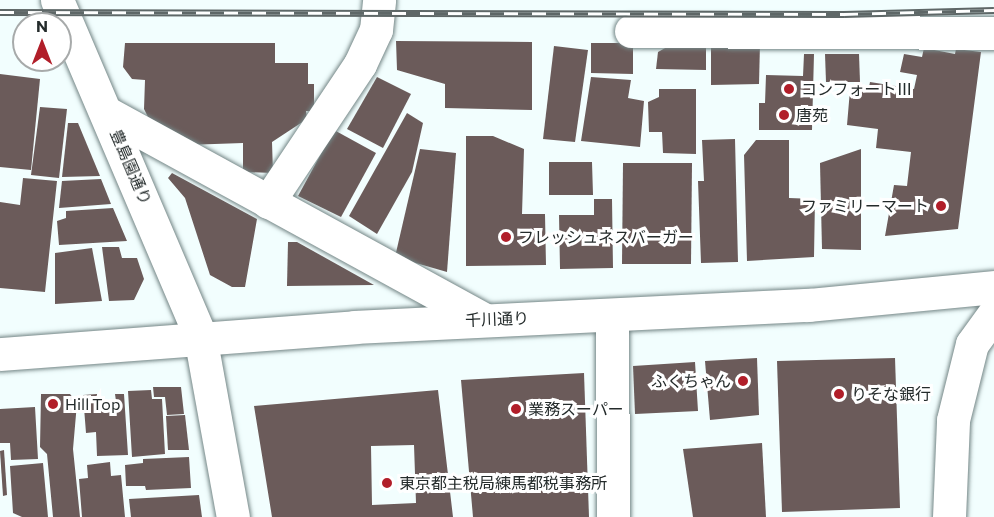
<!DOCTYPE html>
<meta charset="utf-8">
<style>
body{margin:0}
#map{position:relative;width:994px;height:517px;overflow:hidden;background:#f2fefe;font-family:Commissioner,"Noto Sans JP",sans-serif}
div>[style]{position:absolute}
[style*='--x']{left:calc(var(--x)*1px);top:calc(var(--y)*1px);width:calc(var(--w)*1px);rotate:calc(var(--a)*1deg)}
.building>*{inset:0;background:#6b5b5a}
.roads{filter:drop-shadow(0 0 2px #748686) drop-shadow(0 0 2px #748686)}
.minor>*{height:33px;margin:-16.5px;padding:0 16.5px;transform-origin:16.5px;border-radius:16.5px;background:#fff}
.tertiary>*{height:33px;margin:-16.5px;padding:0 16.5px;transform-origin:16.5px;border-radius:16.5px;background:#fff}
.secondary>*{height:33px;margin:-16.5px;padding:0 16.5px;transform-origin:16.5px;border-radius:16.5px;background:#fff}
.rail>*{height:7px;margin-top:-3.5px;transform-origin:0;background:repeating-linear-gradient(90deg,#fff 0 14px,#5e6767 0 28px);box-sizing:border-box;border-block:2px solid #5e6767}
.dots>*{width:16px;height:16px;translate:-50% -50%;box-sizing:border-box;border:3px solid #fff;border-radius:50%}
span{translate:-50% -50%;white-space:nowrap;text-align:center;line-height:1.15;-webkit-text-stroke:6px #fff;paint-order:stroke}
.poi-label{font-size:16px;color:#242b2b}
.left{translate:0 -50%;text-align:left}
.right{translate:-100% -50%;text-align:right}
.street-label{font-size:16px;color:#242b2b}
.north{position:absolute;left:12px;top:12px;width:60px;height:60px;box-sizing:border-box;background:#fff;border:2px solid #a7aaaa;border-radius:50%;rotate:0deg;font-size:16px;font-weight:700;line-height:24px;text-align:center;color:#242b2b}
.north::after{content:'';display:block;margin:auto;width:21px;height:27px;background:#b11e29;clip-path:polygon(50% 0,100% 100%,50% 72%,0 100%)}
</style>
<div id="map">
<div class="building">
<div style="clip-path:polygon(396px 41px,532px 42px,532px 110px,445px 108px,445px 84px,397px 70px)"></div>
<div style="clip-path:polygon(125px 43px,275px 43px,275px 63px,308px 63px,308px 84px,314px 84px,314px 111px,306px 111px,307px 119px,272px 142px,273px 173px,243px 172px,243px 143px,186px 145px,148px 117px,144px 109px,145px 80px,132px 79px,123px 67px)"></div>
<div style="clip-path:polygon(591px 43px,625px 43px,633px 48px,633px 74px,591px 73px)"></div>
<div style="clip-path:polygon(674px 43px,706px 43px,706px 70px,656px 69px,658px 52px)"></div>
<div style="clip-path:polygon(711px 43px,760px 43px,759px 84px,711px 85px)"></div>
<div style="clip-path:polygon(554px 46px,588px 50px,575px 142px,543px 139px)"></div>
<div style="clip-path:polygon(924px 48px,955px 54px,956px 49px,981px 52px,958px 229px,885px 236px,894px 185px,907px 186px,911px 152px,876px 148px,878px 129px,847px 125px,850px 90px,868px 92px,870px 82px,914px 89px,917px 75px,900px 72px,904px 54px,922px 57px)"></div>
<div style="clip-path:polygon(804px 54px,814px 54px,812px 130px,759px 130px,759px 103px,765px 103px,766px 75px,803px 76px)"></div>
<div style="clip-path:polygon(825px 54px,859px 54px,860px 82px,826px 82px)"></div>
<div style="clip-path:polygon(0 74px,40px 79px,31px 170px,0 167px)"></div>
<div style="clip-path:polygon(377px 77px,411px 94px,383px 148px,347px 129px)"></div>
<div style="clip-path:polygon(591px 77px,631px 80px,628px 98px,644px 101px,640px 147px,581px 141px)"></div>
<div style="clip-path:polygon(659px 89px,696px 89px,696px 154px,663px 153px,662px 132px,649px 132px,648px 102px,659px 97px)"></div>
<div style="clip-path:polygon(40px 107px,67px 109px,59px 178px,31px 175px)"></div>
<div style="clip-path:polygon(407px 113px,423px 123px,412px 172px,377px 234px,349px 216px)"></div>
<div style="clip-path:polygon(68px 123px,78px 123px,100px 176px,62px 177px)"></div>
<div style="clip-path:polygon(334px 130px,376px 153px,341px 217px,298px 196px)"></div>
<div style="clip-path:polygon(466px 136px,493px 136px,524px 149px,522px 214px,545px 214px,546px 265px,466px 266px)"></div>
<div style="clip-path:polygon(735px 139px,738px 262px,701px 263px,698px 181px,704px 181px,702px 140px)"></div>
<div style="clip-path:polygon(756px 140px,789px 140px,789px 198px,815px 199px,814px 257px,747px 261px,744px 155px)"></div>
<div style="clip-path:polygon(420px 149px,456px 153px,447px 272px,395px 257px)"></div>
<div style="clip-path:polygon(861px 149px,861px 250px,822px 249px,820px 163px)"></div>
<div style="clip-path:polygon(549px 162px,592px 162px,593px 195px,549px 195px)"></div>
<div style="clip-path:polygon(623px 163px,692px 163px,691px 264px,622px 264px)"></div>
<div style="clip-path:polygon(172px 173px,257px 219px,245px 287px,232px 287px,210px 275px,185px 198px,168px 178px)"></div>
<div style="clip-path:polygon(23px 178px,57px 181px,45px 292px,0 288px,0 202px,20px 205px)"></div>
<div style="clip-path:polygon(101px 179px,111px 204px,59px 208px,62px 181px)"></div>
<div style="clip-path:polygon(594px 199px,612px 199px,613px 268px,560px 269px,559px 215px,594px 215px)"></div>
<div style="clip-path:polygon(113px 208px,127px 241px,59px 245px,57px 221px,66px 218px,66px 211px)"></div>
<div style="clip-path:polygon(288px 242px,297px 242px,374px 285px,287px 286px)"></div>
<div style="clip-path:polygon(102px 247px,119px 247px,122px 258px,137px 258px,144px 279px,134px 300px,109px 301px)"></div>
<div style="clip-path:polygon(92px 248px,102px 301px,55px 304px,55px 253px)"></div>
<div style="clip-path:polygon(757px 358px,759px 415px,710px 420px,705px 361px)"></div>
<div style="clip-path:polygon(895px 358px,900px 508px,782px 512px,777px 361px)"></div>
<div style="clip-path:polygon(695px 362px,698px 411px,635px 414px,633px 366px)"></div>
<div style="clip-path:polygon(584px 373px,589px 517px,473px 517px,461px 380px)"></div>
<div style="clip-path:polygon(153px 387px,181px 387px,184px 414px,167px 415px,165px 397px,154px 397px)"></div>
<div style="clip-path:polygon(151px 390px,152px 399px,162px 399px,165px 454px,132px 457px,128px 391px)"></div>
<div style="clip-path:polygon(evenodd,438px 390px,453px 517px,272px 517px,254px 406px,438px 390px,414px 445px,416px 503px,372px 505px,371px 446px,414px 445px)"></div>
<div style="clip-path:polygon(41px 394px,70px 394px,77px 403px,73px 449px,80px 517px,53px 517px,47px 454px,40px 447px)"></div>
<div style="clip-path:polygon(97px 394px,97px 401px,116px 401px,115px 394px,124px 394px,128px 455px,97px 456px,96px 432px,86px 433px,83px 395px)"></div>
<div style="clip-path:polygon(35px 407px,38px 459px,11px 460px,10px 443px,0 443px,0 409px)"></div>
<div style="clip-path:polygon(185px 415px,189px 450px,168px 450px,166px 416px)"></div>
<div style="clip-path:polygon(762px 443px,766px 517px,693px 517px,683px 449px)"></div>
<div style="clip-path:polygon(4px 450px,7px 495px,3px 496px,0 451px)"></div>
<div style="clip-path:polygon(189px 457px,191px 488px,146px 490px,145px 486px,126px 486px,125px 465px,143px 463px,143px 459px)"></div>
<div style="clip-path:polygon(110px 462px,111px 476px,121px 475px,125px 517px,82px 517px,79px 479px,88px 478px,87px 465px)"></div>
<div style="clip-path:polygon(43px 463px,48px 517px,22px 517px,13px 513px,10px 466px)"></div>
<div style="clip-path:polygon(199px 495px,202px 517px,131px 517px,129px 499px)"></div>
</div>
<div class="roads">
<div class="minor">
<div style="--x:631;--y:31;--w:363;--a:0.3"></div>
<div style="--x:107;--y:113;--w:430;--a:28.7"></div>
<div style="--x:268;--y:202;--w:166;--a:-56.3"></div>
<div style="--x:360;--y:64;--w:38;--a:-65"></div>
<div style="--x:376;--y:30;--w:30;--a:-84"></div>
<div style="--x:612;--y:316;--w:201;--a:89.7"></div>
</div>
<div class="tertiary">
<div style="--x:57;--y:0;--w:365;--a:66.9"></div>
<div style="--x:200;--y:336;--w:184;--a:79.7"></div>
<div style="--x:949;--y:517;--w:97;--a:-87.6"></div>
<div style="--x:953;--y:420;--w:78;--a:-76"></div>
<div style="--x:972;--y:344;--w:37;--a:-54"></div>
</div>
<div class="secondary">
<div style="--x:0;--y:354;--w:356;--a:-4.3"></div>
<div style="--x:355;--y:327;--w:454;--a:-2.8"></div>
<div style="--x:808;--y:305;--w:187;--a:-5.5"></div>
</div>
</div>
<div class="rail">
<div style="--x:0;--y:12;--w:844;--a:0.14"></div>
<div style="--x:844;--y:14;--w:150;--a:-1.5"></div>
</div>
<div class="dots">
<div style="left:789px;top:89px;background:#b11e29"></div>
<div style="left:784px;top:115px;background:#b11e29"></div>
<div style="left:941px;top:206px;background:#b11e29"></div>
<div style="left:506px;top:237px;background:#b11e29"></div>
<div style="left:743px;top:381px;background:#b11e29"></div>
<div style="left:839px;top:394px;background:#b11e29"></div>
<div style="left:53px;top:404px;background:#b11e29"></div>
<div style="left:516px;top:409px;background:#b11e29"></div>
<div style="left:387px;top:483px;background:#b11e29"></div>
</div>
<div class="poi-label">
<span class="left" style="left:801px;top:89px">コンフォートⅢ</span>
<span class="left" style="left:796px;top:115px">唐苑</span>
<span class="right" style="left:929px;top:206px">ファミリーマート</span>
<span class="left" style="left:518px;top:237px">フレッシュネスバーガー</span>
<span class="right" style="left:731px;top:381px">ふくちゃん</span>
<span class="left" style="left:851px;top:394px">りそな銀行</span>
<span class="left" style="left:65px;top:404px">Hill Top</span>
<span class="left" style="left:528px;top:409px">業務スーパー</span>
<span class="left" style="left:399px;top:483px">東京都主税局練馬都税事務所</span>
</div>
<div class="street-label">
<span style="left:131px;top:167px;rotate:67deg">豊島園通り</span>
<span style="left:497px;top:319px;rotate:-2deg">千川通り</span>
</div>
<div class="north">N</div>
</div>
